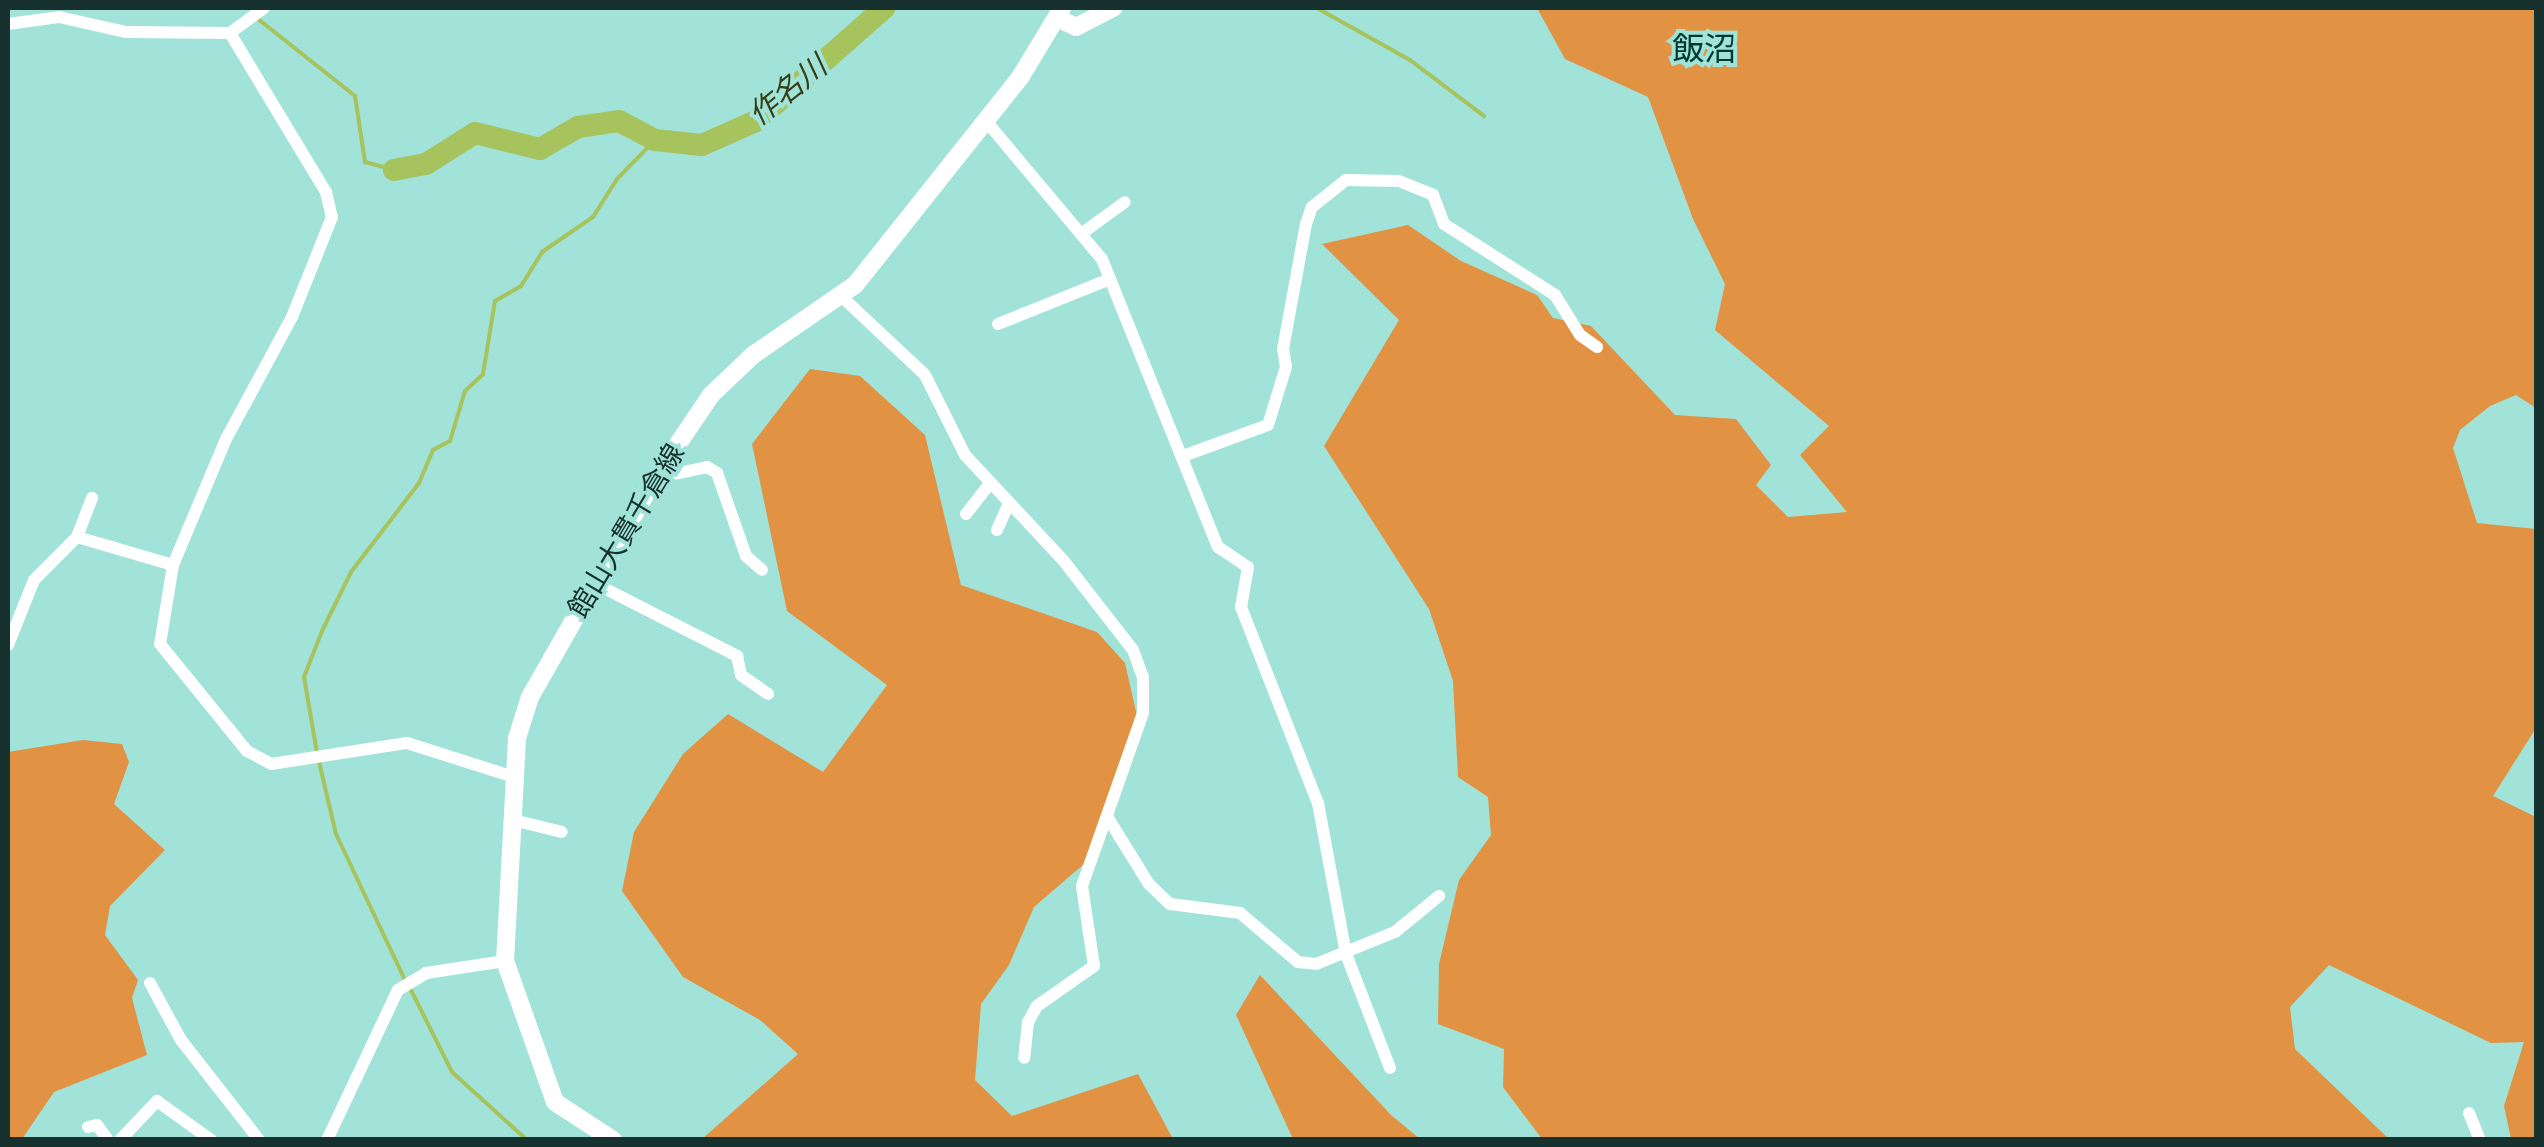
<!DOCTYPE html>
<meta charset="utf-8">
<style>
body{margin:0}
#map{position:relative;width:2544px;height:1147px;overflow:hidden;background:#a1e3d8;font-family:Manrope,"Noto Sans JP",sans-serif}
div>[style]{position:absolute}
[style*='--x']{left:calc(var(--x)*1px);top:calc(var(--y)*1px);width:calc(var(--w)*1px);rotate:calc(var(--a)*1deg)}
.forest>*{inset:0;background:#e19243}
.stream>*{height:4px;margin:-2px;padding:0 2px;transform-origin:2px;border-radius:2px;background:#a6c35d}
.river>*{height:22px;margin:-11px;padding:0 11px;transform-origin:11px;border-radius:11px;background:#a6c35d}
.minor>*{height:12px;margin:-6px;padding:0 6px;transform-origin:6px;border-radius:6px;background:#fff}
.major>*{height:18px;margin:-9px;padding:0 9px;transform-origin:9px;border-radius:9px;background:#fff}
span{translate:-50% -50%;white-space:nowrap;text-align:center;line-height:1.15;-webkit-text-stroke:8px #a1e3d8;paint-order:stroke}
.street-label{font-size:28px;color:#17322e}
.water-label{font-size:30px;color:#344016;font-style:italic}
.quarter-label{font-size:32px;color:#003731}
.frame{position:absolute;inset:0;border:10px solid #17322e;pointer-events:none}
</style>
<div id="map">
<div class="forest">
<div style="clip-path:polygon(1537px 8px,2536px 8px,2536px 408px,2516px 395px,2490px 406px,2460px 430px,2453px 448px,2477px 523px,2536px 529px,2536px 728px,2493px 796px,2536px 817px,2536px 1139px,2511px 1139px,2504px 1106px,2524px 1042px,2491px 1043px,2329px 965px,2290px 1007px,2295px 1049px,2389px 1139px,1542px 1139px,1503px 1087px,1504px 1049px,1438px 1024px,1439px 964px,1459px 880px,1491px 835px,1488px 797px,1458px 777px,1453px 681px,1429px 609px,1324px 446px,1399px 320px,1322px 244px,1408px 225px,1461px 261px,1537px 295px,1553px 318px,1591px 326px,1675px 415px,1736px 419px,1771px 465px,1756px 485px,1788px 517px,1847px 512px,1800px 455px,1829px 426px,1715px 330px,1725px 284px,1693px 219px,1648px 97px,1565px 59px)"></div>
<div style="clip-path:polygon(810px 369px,860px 376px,925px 435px,961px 585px,1097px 632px,1125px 663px,1139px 725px,1084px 864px,1034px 907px,1009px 965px,981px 1004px,975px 1080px,1012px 1116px,1138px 1074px,1173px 1139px,702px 1139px,798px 1054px,760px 1020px,683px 977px,622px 891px,634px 832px,683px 754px,728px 714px,823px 772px,887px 685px,787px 611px,752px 444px)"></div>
<div style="clip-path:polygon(83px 740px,122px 744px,129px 762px,114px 804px,165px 850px,110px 906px,105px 935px,138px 980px,132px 998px,147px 1055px,54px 1092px,22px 1139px,8px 1139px,8px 752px)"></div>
<div style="clip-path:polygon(1260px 975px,1391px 1115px,1420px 1139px,1293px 1139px,1236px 1015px)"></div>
</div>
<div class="stream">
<div style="--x:1317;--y:8;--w:107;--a:29.2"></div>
<div style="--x:1410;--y:60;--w:93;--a:37.1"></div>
<div style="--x:258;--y:19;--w:124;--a:38.4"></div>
<div style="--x:355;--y:96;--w:67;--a:81.4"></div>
<div style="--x:365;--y:162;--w:30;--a:15"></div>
<div style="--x:317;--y:753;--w:77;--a:-99.7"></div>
<div style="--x:304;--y:677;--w:49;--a:-68.6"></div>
<div style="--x:322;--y:631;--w:66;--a:-63.8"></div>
<div style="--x:351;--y:572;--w:112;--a:-52.6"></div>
<div style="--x:419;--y:483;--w:36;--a:-67"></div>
<div style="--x:433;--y:450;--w:19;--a:-28"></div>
<div style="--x:450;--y:441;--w:52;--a:-73.3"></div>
<div style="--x:465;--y:391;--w:25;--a:-43"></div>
<div style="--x:483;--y:374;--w:74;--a:-80.7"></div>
<div style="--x:495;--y:301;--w:30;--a:-30"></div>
<div style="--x:521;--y:286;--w:40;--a:-58"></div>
<div style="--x:542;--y:252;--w:62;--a:-34.5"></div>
<div style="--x:593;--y:217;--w:45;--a:-57.7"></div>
<div style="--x:617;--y:179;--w:54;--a:-45.7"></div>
<div style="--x:319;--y:762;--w:74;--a:76.7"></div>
<div style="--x:336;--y:834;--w:161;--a:64.7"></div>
<div style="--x:410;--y:988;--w:94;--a:63.4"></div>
<div style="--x:452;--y:1072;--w:101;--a:42.2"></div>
</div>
<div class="river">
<div style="--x:394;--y:170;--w:33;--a:-11"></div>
<div style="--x:426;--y:164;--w:58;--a:-32.3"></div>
<div style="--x:475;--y:133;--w:67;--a:13.8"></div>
<div style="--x:540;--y:149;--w:44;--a:-30.1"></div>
<div style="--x:578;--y:127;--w:41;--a:-8.3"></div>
<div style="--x:619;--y:121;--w:41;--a:27.8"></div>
<div style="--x:655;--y:140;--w:47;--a:6.1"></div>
<div style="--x:702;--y:145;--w:59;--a:-24"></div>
<div style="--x:756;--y:121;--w:171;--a:-41.4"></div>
</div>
<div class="minor">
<div style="--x:8;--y:24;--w:51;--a:-7.8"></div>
<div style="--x:59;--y:17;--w:69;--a:12.6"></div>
<div style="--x:126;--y:32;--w:104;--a:0.6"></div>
<div style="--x:230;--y:33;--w:42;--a:-36.3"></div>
<div style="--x:230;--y:33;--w:186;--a:58.9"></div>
<div style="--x:326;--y:192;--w:26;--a:77"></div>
<div style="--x:332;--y:217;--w:108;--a:111.8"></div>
<div style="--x:292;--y:317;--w:139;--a:118.4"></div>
<div style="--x:226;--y:439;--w:137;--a:112.8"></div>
<div style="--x:173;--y:565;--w:80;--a:99.3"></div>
<div style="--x:160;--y:644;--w:138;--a:50.9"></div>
<div style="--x:247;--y:751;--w:27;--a:28"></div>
<div style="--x:271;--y:764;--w:138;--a:-8.8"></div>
<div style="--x:407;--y:743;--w:112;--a:17.6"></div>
<div style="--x:986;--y:121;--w:180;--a:50"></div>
<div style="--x:1102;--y:259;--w:310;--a:68.1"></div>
<div style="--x:1218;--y:547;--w:36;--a:34"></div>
<div style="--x:1248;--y:567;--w:41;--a:99.9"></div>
<div style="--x:1241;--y:607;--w:211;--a:68.6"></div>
<div style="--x:1318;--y:803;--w:154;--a:79.5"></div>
<div style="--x:1346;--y:954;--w:122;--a:68.9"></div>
<div style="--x:1081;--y:234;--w:54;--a:-36"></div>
<div style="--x:841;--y:296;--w:115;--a:43.2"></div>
<div style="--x:925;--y:375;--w:89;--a:63.4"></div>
<div style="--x:965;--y:455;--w:144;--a:47"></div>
<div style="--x:1063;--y:560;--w:114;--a:52.1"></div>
<div style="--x:1133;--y:650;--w:29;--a:70"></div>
<div style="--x:1143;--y:677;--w:36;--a:90"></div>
<div style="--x:1143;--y:713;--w:183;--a:109.4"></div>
<div style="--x:1082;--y:886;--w:81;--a:81.5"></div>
<div style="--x:1094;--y:966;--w:70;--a:144.9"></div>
<div style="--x:1037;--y:1006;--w:18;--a:119"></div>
<div style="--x:1028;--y:1022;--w:36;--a:96"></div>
<div style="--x:998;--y:324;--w:121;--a:-21.9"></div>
<div style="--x:1183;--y:456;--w:90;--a:-20"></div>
<div style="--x:1268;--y:425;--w:61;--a:-72.8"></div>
<div style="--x:1286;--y:367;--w:18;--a:-99"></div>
<div style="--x:1283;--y:349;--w:127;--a:-79.6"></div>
<div style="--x:1306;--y:224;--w:18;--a:-71"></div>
<div style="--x:1312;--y:207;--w:43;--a:-38.5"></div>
<div style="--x:1346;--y:180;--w:53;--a:1.1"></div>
<div style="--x:1399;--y:181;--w:37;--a:22"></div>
<div style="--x:1433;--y:195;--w:31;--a:69"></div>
<div style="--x:1444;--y:224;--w:132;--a:32.6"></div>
<div style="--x:1555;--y:295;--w:47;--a:58"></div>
<div style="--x:1580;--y:335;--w:21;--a:35"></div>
<div style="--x:655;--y:478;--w:53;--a:-11.9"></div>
<div style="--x:707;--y:467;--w:12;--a:31"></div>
<div style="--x:717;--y:473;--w:88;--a:70.7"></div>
<div style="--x:746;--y:556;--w:21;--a:41"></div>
<div style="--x:966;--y:514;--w:39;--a:-52"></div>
<div style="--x:997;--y:530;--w:30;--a:-66"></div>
<div style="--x:77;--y:537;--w:100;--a:16.3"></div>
<div style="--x:594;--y:583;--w:161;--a:27"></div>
<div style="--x:737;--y:656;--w:19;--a:78"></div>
<div style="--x:741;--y:675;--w:33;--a:35"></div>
<div style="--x:8;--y:645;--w:70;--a:-68.2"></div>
<div style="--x:34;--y:580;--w:61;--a:-45"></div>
<div style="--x:77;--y:537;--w:42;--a:-69"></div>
<div style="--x:1108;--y:818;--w:78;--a:58.2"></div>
<div style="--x:1149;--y:884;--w:29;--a:44"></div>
<div style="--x:1170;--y:904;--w:71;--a:7.3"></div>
<div style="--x:1240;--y:913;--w:76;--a:40.2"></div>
<div style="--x:1298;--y:962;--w:18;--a:6"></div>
<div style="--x:1316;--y:964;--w:85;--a:-22.1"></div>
<div style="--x:1395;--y:932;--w:57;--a:-39.3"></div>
<div style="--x:513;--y:820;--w:50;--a:13.8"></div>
<div style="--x:150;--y:983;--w:65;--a:61.5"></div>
<div style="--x:181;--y:1040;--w:127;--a:52"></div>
<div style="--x:2469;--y:1113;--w:29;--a:68"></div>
<div style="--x:88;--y:1127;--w:9;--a:-13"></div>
<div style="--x:97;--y:1125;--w:19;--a:54"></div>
<div style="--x:120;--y:1140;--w:54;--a:-46.5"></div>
<div style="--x:157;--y:1101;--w:67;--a:35.8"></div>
<div style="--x:327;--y:1140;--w:166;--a:-64.7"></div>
<div style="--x:398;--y:990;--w:33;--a:-31"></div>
<div style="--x:426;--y:973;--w:80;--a:-8.6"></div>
</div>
<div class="major">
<div style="--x:1057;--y:18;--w:21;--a:25"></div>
<div style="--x:1076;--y:27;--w:42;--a:-27.2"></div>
<div style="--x:613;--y:1140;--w:69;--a:-146.8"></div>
<div style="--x:555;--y:1102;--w:150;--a:-109.5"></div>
<div style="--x:505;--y:961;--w:223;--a:-86.9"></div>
<div style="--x:517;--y:738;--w:43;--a:-72.4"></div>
<div style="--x:530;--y:697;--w:252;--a:-60.3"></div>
<div style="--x:655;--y:478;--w:100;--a:-56"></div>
<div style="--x:711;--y:395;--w:58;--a:-43.6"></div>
<div style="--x:753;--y:355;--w:124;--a:-34.5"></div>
<div style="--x:855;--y:285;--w:267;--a:-51.5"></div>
<div style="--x:1021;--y:76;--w:79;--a:-58.9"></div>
</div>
<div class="street-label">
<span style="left:625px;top:530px;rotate:-59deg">館山大貫千倉線</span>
</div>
<div class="water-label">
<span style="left:787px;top:90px;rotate:-39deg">作名川</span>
</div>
<div class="quarter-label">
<span style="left:1704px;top:48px">飯沼</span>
</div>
<div class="frame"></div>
</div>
